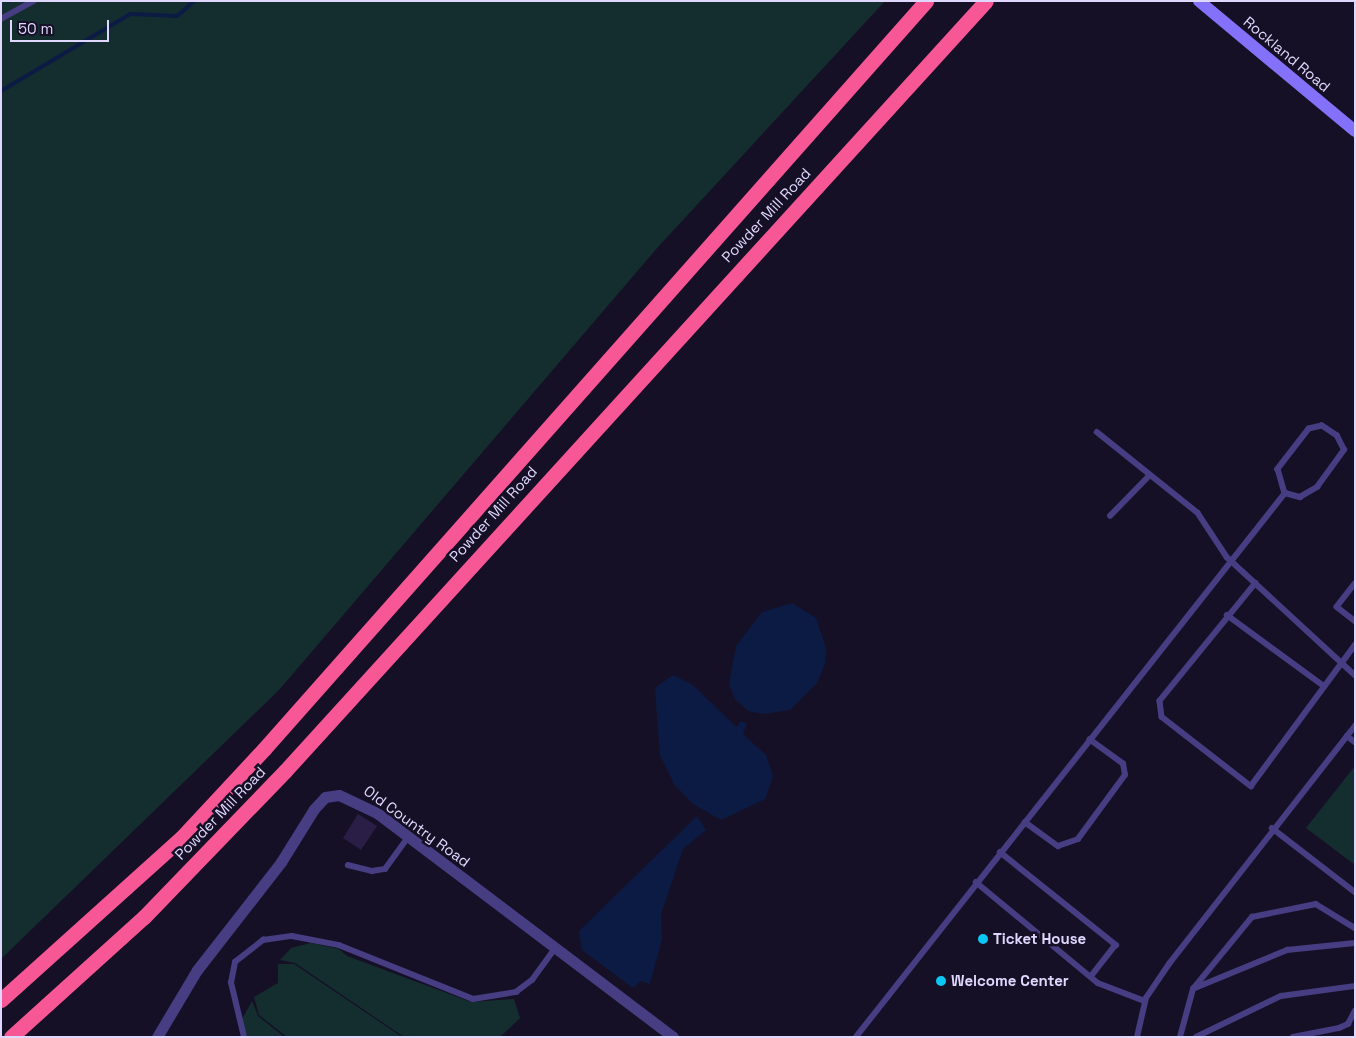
<!DOCTYPE html>
<style>
body{margin:0}
#map{position:relative;width:1356px;height:1038px;overflow:hidden;background:#161026;font-family:"Space Grotesk",sans-serif}
div>[style]{position:absolute}
[style*='--x']{left:calc(var(--x)*1px);top:calc(var(--y)*1px);width:calc(var(--w)*1px);rotate:calc(var(--a)*1deg)}
.green>*{inset:0;background:#142e30}
.water>*{inset:0;background:#0c1b43}
.stream>*{height:4px;margin:-2px;padding:0 2px;transform-origin:2px;border-radius:2px;background:#0c1b43}
.building>*{inset:0;background:#2a1d46}
.lane>*{height:5.5px;margin:-2.75px;padding:0 2.75px;transform-origin:2.75px;border-radius:2.75px;background:#473d83}
.street>*{height:11px;margin:-5.5px;padding:0 5.5px;transform-origin:5.5px;border-radius:5.5px;background:#473d83}
.secondary>*{height:12px;margin:-6px;padding:0 6px;transform-origin:6px;border-radius:6px;background:#8372f9}
.highway>*{height:15px;margin:-7.5px;padding:0 7.5px;transform-origin:7.5px;border-radius:7.5px;background:#f85795}
.dots>*{width:14px;height:14px;translate:-50% -50%;box-sizing:border-box;border:2px solid #161026;border-radius:50%}
span{translate:-50% -50%;white-space:nowrap;text-align:center;line-height:1.15;-webkit-text-stroke:5px #161026;paint-order:stroke}
.street-label{font-size:15px;color:#dfd7fd}
.poi-label{font-size:15px;color:#dfd7fd;font-weight:700}
.left{translate:0 -50%;text-align:left}
.frame{position:absolute;inset:0;border:2px solid #dfd7fd;pointer-events:none}
.scale{position:absolute;left:10px;top:20px;width:99px;height:22px;box-sizing:border-box;border:2px solid #dfd7fd;border-top:0;padding-left:6px;font-size:15px;line-height:18px;white-space:nowrap;color:#dfd7fd;-webkit-text-stroke:4px #161026;paint-order:stroke}
</style>
<div id="map">
<div class="green">
<div style="clip-path:polygon(1px 1px,885px 1px,658px 247px,279px 690px,1px 959px)"></div>
<div style="clip-path:polygon(1355px 766px,1355px 865px,1306px 828px)"></div>
<div style="clip-path:polygon(311px 943px,339px 949px,347px 956px,471px 1002px,514px 999px,520px 1018px,500px 1037px,404px 1037px,295px 963px,280px 960px,291px 948px)"></div>
<div style="clip-path:polygon(278px 964px,294px 964px,402px 1037px,287px 1037px,259px 1015px,254px 997px,278px 983px)"></div>
<div style="clip-path:polygon(252px 1001px,258px 1016px,284px 1037px,247px 1037px,242px 1019px)"></div>
</div>
<div class="water">
<div style="clip-path:polygon(792px 603px,816px 618px,826px 648px,825px 664px,817px 683px,790px 710px,764px 714px,748px 711px,735px 699px,729px 684px,736px 646px,762px 612px)"></div>
<div style="clip-path:polygon(673px 675px,693px 685px,736px 727px,741px 721px,747px 724px,743px 734px,766px 755px,773px 776px,765px 799px,721px 820px,693px 804px,674px 784px,660px 755px,655px 688px)"></div>
<div style="clip-path:polygon(697px 816px,706px 830px,683px 849px,661px 914px,662px 939px,650px 984px,641px 981px,633px 988px,582px 950px,579px 931px)"></div>
</div>
<div class="stream">
<div style="--x:1;--y:91;--w:150;--a:-30.8"></div>
<div style="--x:130;--y:14;--w:47;--a:2.4"></div>
<div style="--x:177;--y:16;--w:23;--a:-41"></div>
</div>
<div class="building">
<div style="clip-path:polygon(358px 814px,377px 826px,361px 850px,343px 838px)"></div>
<div style="clip-path:polygon(984px 932px,990px 937px,983px 946px,977px 940px)"></div>
<div style="clip-path:polygon(940px 974px,949px 981px,942px 989px,934px 982px)"></div>
</div>
<div class="lane">
<div style="--x:1;--y:19;--w:37;--a:-29"></div>
<div style="--x:1097;--y:432;--w:129;--a:38.7"></div>
<div style="--x:1198;--y:513;--w:53;--a:56.6"></div>
<div style="--x:1227;--y:557;--w:174;--a:42.7"></div>
<div style="--x:1110;--y:516;--w:57;--a:-45.7"></div>
<div style="--x:1256;--y:583;--w:152;--a:129.1"></div>
<div style="--x:1160;--y:701;--w:16;--a:83"></div>
<div style="--x:1162;--y:717;--w:113;--a:37.8"></div>
<div style="--x:1251;--y:786;--w:175;--a:-53.6"></div>
<div style="--x:1355;--y:584;--w:29;--a:128"></div>
<div style="--x:1337;--y:607;--w:23;--a:38"></div>
<div style="--x:1227;--y:615;--w:120;--a:36.2"></div>
<div style="--x:1347;--y:736;--w:10;--a:37"></div>
<div style="--x:1025;--y:822;--w:41;--a:36"></div>
<div style="--x:1058;--y:846;--w:21;--a:-19"></div>
<div style="--x:1078;--y:839;--w:79;--a:-53.7"></div>
<div style="--x:1125;--y:775;--w:11;--a:-100"></div>
<div style="--x:1123;--y:764;--w:41;--a:-144"></div>
<div style="--x:1272;--y:828;--w:105;--a:37.6"></div>
<div style="--x:1000;--y:852;--w:149;--a:38.7"></div>
<div style="--x:1116;--y:945;--w:37;--a:128"></div>
<div style="--x:348;--y:865;--w:25;--a:14"></div>
<div style="--x:372;--y:871;--w:13;--a:-9"></div>
<div style="--x:385;--y:869;--w:39;--a:-54"></div>
<div style="--x:976;--y:882;--w:158;--a:39.6"></div>
<div style="--x:1098;--y:983;--w:50;--a:21"></div>
<div style="--x:1195;--y:988;--w:100;--a:-22.4"></div>
<div style="--x:1287;--y:950;--w:68;--a:-5.9"></div>
<div style="--x:244;--y:1037;--w:56;--a:-103.5"></div>
<div style="--x:231;--y:983;--w:21;--a:-79"></div>
<div style="--x:235;--y:962;--w:36;--a:-38"></div>
<div style="--x:263;--y:940;--w:29;--a:-8"></div>
<div style="--x:292;--y:936;--w:48;--a:10.8"></div>
<div style="--x:339;--y:945;--w:144;--a:21.9"></div>
<div style="--x:473;--y:999;--w:44;--a:-9.2"></div>
<div style="--x:516;--y:992;--w:20;--a:-37"></div>
<div style="--x:532;--y:980;--w:39;--a:-54"></div>
<div style="--x:856;--y:1037;--w:693;--a:-51.74"></div>
<div style="--x:1285;--y:493;--w:16;--a:15"></div>
<div style="--x:1300;--y:497;--w:20;--a:-30"></div>
<div style="--x:1317;--y:487;--w:46;--a:-53.9"></div>
<div style="--x:1344;--y:450;--w:16;--a:-117"></div>
<div style="--x:1337;--y:436;--w:18;--a:-146"></div>
<div style="--x:1322;--y:426;--w:13;--a:167"></div>
<div style="--x:1309;--y:429;--w:51;--a:127.8"></div>
<div style="--x:1278;--y:469;--w:25;--a:74"></div>
<div style="--x:1137;--y:1037;--w:40;--a:-77"></div>
<div style="--x:1146;--y:998;--w:41;--a:-55.9"></div>
<div style="--x:1169;--y:964;--w:302;--a:-52"></div>
<div style="--x:1180;--y:1037;--w:50;--a:-74.8"></div>
<div style="--x:1193;--y:989;--w:93;--a:-50.7"></div>
<div style="--x:1252;--y:917;--w:65;--a:-11.5"></div>
<div style="--x:1316;--y:904;--w:46;--a:31.6"></div>
<div style="--x:1196;--y:1037;--w:94;--a:-25.8"></div>
<div style="--x:1281;--y:996;--w:75;--a:-7.7"></div>
<div style="--x:1293;--y:1037;--w:47;--a:-11.1"></div>
<div style="--x:1339;--y:1028;--w:10;--a:-24"></div>
<div style="--x:1348;--y:1024;--w:15;--a:-62"></div>
</div>
<div class="street">
<div style="--x:157;--y:1037;--w:78;--a:-59.2"></div>
<div style="--x:197;--y:970;--w:137;--a:-52.1"></div>
<div style="--x:281;--y:862;--w:62;--a:-58.1"></div>
<div style="--x:314;--y:809;--w:16;--a:-47"></div>
<div style="--x:325;--y:797;--w:14;--a:-8"></div>
<div style="--x:339;--y:795;--w:42;--a:25.3"></div>
<div style="--x:377;--y:813;--w:371;--a:37.1"></div>
</div>
<div class="secondary">
<div style="--x:1199;--y:1;--w:203;--a:39.8"></div>
</div>
<div class="highway">
<div style="--x:1;--y:1000;--w:242;--a:-42"></div>
<div style="--x:181;--y:838;--w:122;--a:-47"></div>
<div style="--x:264;--y:749;--w:999;--a:-48.49"></div>
<div style="--x:11;--y:1037;--w:179;--a:-42.1"></div>
<div style="--x:144;--y:917;--w:203;--a:-46"></div>
<div style="--x:285;--y:771;--w:1041;--a:-47.69"></div>
</div>
<div class="dots">
<div style="left:983px;top:939px;background:#0bc7f5"></div>
<div style="left:941px;top:981px;background:#0bc7f5"></div>
</div>
<div class="street-label">
<span style="left:1287px;top:54px;rotate:40deg">Rockland Road</span>
<span style="left:766px;top:215px;rotate:-47deg">Powder Mill Road</span>
<span style="left:493px;top:514px;rotate:-48deg">Powder Mill Road</span>
<span style="left:220px;top:813px;rotate:-46deg">Powder Mill Road</span>
<span style="left:417px;top:826px;rotate:36deg">Old Country Road</span>
</div>
<div class="poi-label">
<span class="left" style="left:993px;top:939px">Ticket House</span>
<span class="left" style="left:951px;top:981px">Welcome Center</span>
</div>
<div class="frame"></div>
<div class="scale">50 m</div>
</div>
